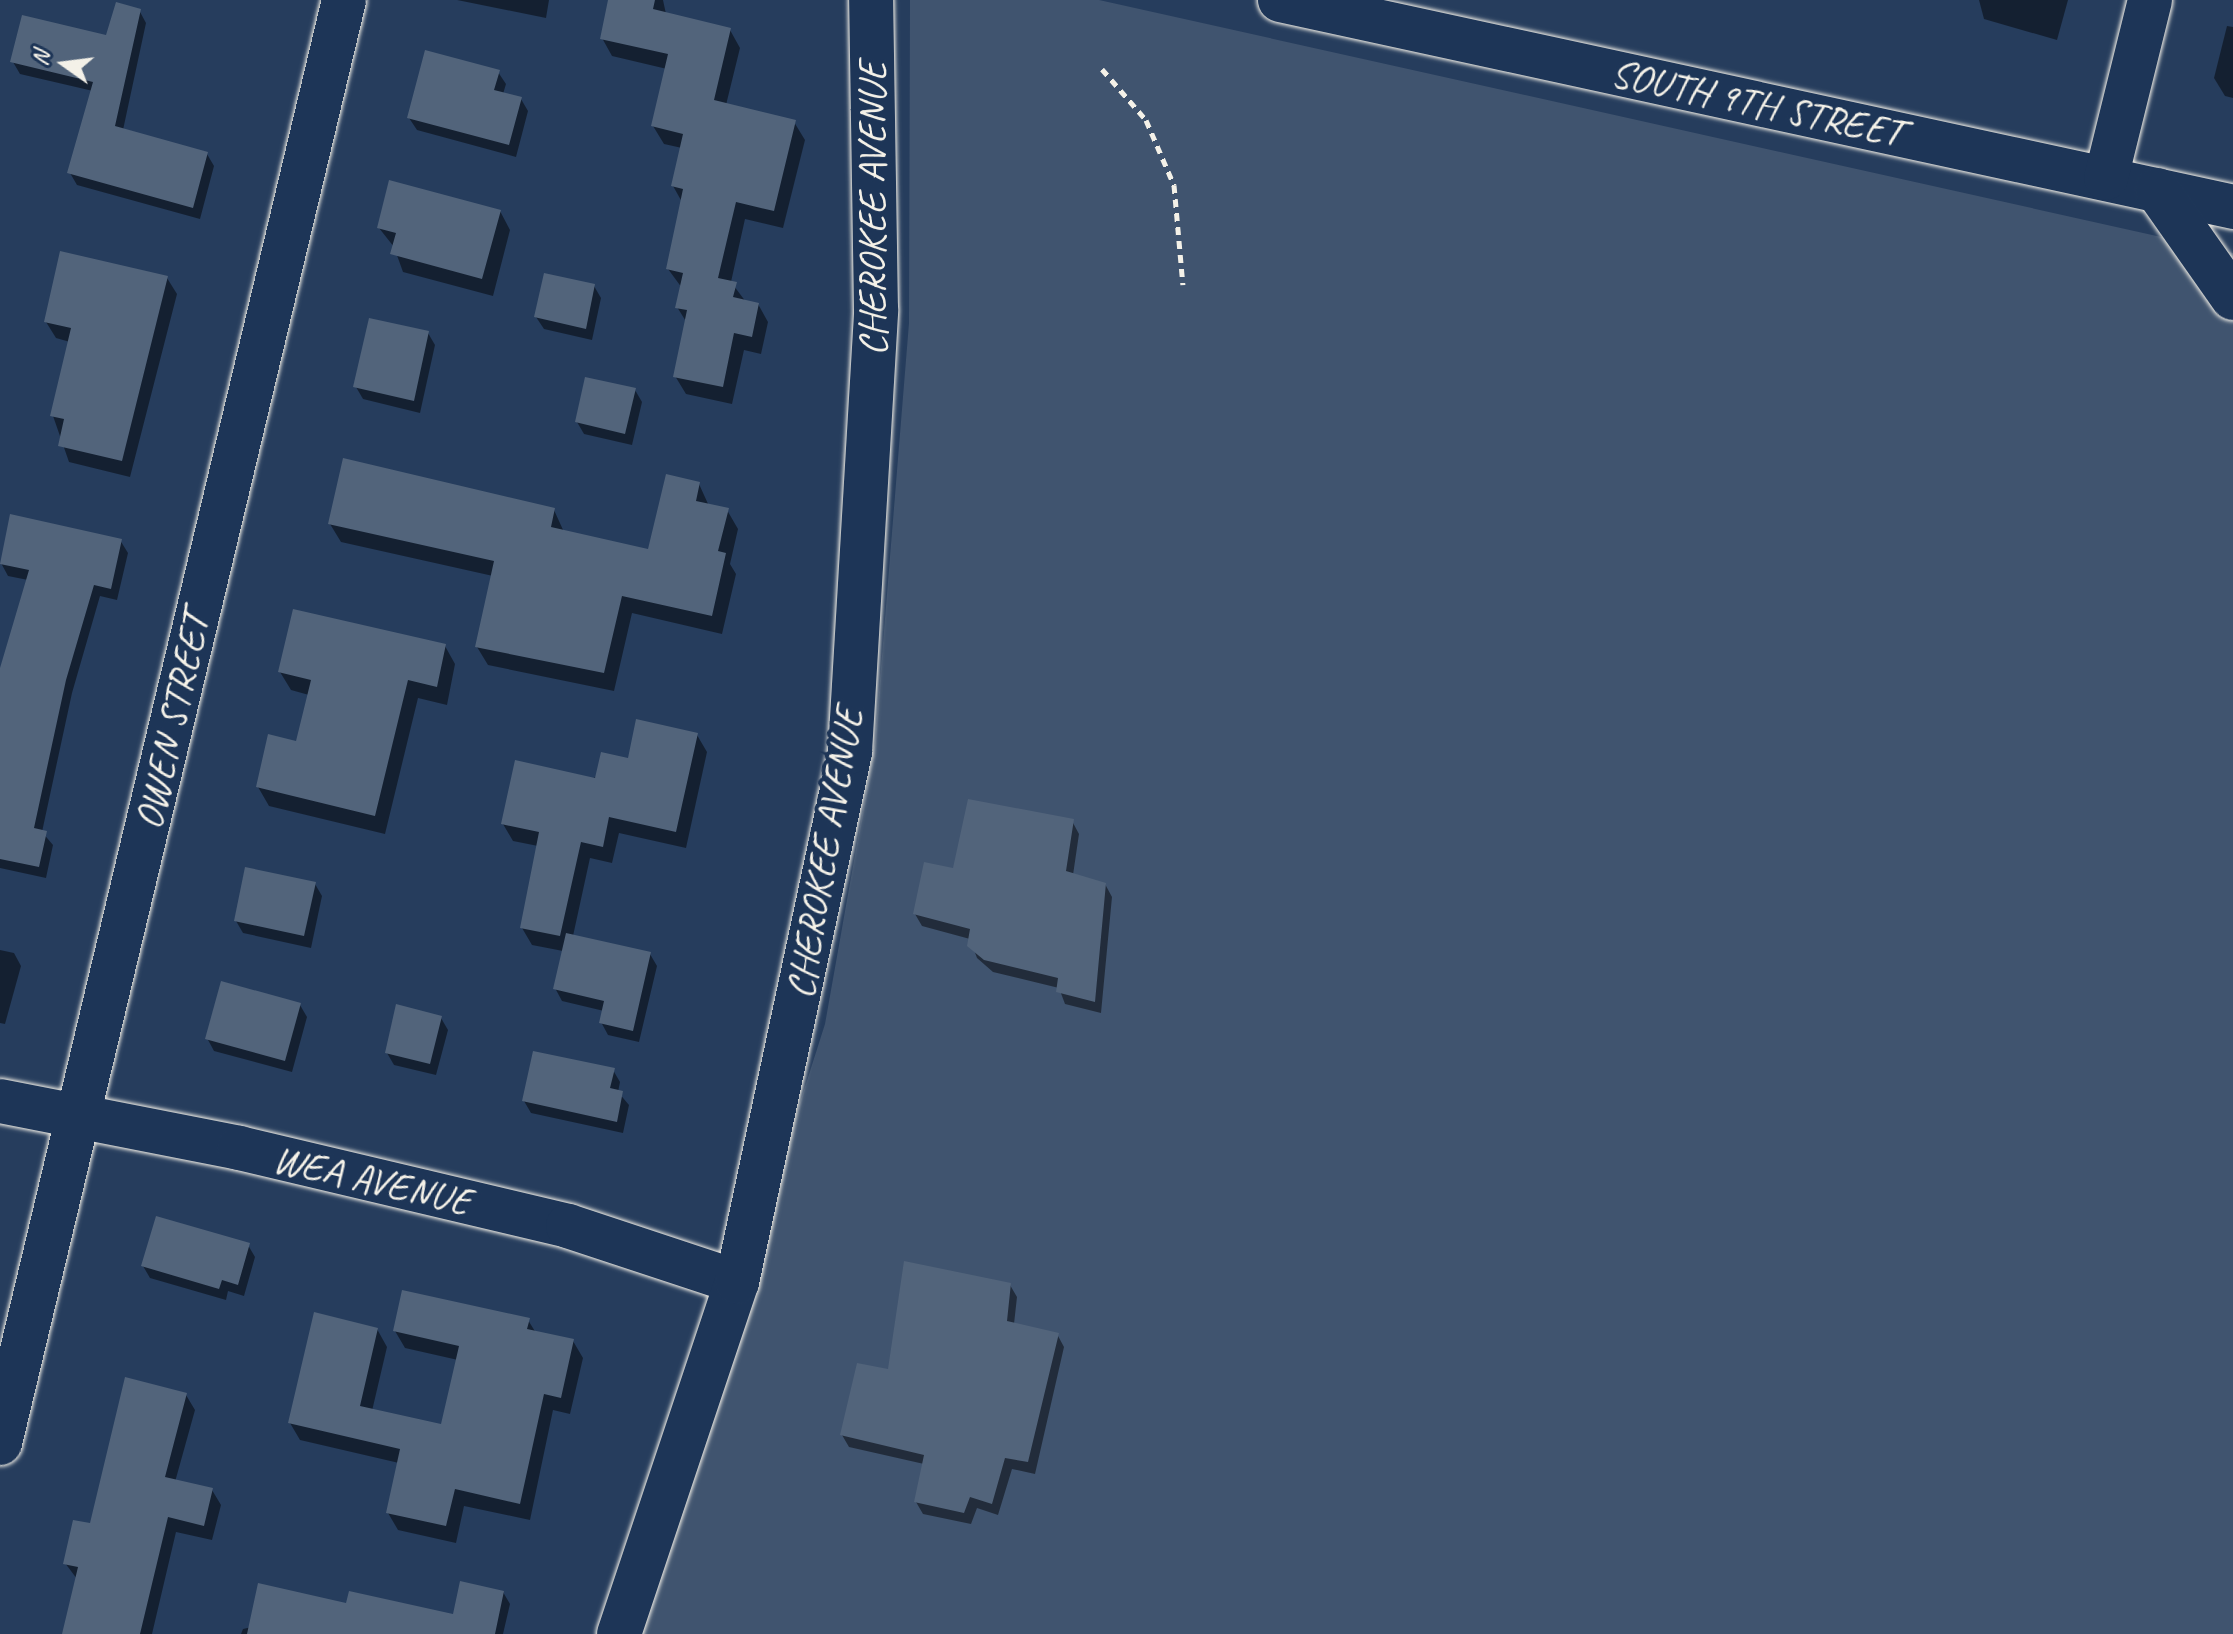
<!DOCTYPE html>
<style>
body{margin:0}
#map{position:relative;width:2233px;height:1634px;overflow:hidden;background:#263d5d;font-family:Caveat,sans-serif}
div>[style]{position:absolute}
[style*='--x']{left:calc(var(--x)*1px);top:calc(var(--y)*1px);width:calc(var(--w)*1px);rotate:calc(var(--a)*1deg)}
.green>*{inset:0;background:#40546f}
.shadow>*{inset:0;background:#0007}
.building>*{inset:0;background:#52647b}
.path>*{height:5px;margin-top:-2.5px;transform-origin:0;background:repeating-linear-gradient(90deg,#f4f1e8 0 8px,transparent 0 14px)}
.roads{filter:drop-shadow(0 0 2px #f4f1e8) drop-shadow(0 0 2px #f4f1e8)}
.minor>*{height:44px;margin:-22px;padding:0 22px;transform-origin:22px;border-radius:22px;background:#1d3557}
span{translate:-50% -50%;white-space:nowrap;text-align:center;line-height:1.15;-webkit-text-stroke:8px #1d3557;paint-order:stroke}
.street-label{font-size:40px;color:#f4f1e8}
.north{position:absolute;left:24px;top:24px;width:80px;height:80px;-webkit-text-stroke:6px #1d3557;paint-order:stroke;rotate:284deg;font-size:22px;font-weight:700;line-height:32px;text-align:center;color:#f4f1e8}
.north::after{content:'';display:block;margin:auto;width:28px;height:36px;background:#f4f1e8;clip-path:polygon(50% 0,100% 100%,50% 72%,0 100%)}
</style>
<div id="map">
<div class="green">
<div style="clip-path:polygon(910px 0,1099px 0,2233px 253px,2233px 1634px,631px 1634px,825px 1024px,875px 742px,909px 323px)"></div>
</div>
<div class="shadow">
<div style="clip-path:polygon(457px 0,549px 0,546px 18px)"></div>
<div style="clip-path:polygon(610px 0,663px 0,666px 14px,730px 30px,740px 48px,726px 105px,794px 122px,805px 140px,783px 228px,745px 219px,731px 282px,746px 302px,758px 304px,768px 322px,761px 354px,744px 350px,732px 404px,686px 394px,675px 376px,687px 323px,677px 307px,682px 288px,668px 269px,682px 202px,673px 186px,682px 148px,664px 144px,653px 126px,667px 69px,612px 56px,602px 38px)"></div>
<div style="clip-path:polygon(1979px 0,2068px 0,2057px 40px,1984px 19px)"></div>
<div style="clip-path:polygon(139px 10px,146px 23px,123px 130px,207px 154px,214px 166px,200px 219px,77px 185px,70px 173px,93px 91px,20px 74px,13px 62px,108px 37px)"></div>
<div style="clip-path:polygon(2227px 26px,2233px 27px,2233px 98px,2225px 96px,2214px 78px)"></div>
<div style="clip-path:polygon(498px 72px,506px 84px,503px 94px,521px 99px,528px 111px,516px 157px,417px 130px,409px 118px)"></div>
<div style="clip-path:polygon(500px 211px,510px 230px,493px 296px,403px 272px,394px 247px,379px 228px)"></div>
<div style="clip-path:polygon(167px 278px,177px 294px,130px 477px,69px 462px,53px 416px,70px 342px,56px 338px,46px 322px)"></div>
<div style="clip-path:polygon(594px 286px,601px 298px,592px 340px,544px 329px,536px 317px)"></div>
<div style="clip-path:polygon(428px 333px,435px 345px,420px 413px,363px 399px,356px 387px)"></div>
<div style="clip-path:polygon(635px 390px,642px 402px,632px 445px,584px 434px,577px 422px)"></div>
<div style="clip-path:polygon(699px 484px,709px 506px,727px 510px,738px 529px,730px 564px,736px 574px,722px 634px,632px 613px,614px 691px,488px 665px,477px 647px,493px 576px,341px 542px,330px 524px,554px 510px,564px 532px,650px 552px)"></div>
<div style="clip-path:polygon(120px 540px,128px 553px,117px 600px,100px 596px,72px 693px,42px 832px,53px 845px,46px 878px,0 868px,0 675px,28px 580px,8px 576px,1px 563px)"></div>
<div style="clip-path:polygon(445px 646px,455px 664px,447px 705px,418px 698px,385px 834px,269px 806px,258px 787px,297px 743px,309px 695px,291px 690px,280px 672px)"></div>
<div style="clip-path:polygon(697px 735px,707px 752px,686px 848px,619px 833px,612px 863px,590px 858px,573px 936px,650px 954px,657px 966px,639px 1042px,608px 1035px,601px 1022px,604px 1011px,562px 1001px,555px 988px,563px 951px,532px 945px,522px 928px,538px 846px,513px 841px,503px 824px,629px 760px)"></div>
<div style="clip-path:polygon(1072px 821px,1079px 834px,1073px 875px,1105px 884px,1112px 897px,1101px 1013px,1065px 1004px,1059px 988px,993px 972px,977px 958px,970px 939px,922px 926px,915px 914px,954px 871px)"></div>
<div style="clip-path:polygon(315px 884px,322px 896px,311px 948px,243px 933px,236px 921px)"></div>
<div style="clip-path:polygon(0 950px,14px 953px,21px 966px,5px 1024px,0 1023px)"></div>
<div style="clip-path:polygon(300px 1005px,307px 1017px,292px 1072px,214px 1051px,207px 1038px)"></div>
<div style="clip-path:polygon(441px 1018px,448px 1030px,436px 1075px,394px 1065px,387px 1053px)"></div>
<div style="clip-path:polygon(613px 1070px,620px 1082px,618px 1092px,629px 1105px,623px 1133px,531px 1113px,524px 1101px)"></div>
<div style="clip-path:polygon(248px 1245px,255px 1257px,244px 1296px,228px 1291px,226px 1300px,150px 1278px,143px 1266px)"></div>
<div style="clip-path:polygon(1010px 1285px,1017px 1297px,1014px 1324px,1057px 1334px,1064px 1347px,1035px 1474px,1012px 1469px,998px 1515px,977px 1508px,971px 1524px,923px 1514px,916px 1502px,924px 1464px,849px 1447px,842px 1435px,890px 1371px)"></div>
<div style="clip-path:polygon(528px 1320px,536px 1333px,573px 1341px,583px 1358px,570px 1414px,553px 1410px,530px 1520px,464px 1506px,456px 1543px,398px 1530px,388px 1513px,399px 1463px,300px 1440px,290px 1423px,377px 1329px,387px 1347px,372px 1411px,443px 1427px,458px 1360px,405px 1348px,395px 1331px)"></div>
<div style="clip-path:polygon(186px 1395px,195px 1410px,175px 1482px,212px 1490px,221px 1505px,212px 1540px,176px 1532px,152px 1634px,64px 1634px,77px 1579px,65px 1563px)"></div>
<div style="clip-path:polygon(503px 1592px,510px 1604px,503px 1634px,241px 1634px,243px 1629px,348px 1605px,455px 1616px)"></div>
</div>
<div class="building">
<div style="clip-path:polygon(608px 0,655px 0,653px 9px,731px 28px,714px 100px,796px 120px,774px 211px,736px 202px,718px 278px,737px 282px,733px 297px,759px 303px,752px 337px,734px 333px,723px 387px,673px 377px,687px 310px,675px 308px,683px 273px,666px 269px,683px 189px,671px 186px,683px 134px,651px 126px,668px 54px,600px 39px)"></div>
<div style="clip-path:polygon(116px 2px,141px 9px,115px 126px,208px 152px,193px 208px,67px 173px,93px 82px,10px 62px,22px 15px,106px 35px)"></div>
<div style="clip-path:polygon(425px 50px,500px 70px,494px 90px,522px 97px,509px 145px,407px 118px)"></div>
<div style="clip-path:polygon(389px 180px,501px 210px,482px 279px,390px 254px,396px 233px,377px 228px)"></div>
<div style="clip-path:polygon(60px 251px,168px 276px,122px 461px,58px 446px,64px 419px,50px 416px,71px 328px,44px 322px)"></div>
<div style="clip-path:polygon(544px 273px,595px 284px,586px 329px,534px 317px)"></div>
<div style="clip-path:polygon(369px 318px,429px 331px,414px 401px,353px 387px)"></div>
<div style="clip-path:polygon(585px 377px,636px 388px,625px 434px,575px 422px)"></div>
<div style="clip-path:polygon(343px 458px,555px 508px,551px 527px,648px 549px,666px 474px,700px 482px,696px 501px,729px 508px,718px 551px,726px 553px,712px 616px,622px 596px,604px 673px,475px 647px,494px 561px,328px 524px)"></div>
<div style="clip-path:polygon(10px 514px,122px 539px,111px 589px,94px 585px,66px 680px,34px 828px,47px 831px,39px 867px,0 859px,0 668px,29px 570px,0 564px)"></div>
<div style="clip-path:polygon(293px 609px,446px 644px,437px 687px,408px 680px,375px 816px,256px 787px,268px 734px,296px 741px,311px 680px,278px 672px)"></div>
<div style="clip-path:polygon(636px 719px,698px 733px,676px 832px,609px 817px,603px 847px,581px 842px,560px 936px,520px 928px,539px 832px,501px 824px,515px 760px,595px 778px,601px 752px,628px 758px)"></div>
<div style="clip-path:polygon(968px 799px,1074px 819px,1066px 871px,1106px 883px,1095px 1002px,1056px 992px,1058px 978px,984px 960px,967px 946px,970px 929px,913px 914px,924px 862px,953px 868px)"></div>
<div style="clip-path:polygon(245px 867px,316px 882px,304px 936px,234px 921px)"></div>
<div style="clip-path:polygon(566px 933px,651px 952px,633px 1031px,599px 1023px,604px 1001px,553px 989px)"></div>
<div style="clip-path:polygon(221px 981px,301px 1003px,285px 1061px,205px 1039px)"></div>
<div style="clip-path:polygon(396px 1004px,442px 1016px,430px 1064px,385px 1053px)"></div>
<div style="clip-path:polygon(533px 1051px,615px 1068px,610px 1088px,623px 1091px,617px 1122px,522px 1101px)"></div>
<div style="clip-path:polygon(156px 1216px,250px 1243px,238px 1285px,222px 1280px,219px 1289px,141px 1266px)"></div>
<div style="clip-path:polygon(904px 1261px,1011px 1283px,1007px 1321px,1059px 1333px,1028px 1462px,1005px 1458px,992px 1504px,970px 1497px,964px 1513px,914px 1502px,924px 1455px,840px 1435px,857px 1363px,888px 1369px)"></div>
<div style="clip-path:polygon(402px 1290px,530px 1318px,527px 1329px,574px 1339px,561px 1398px,544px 1394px,520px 1504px,455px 1489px,446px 1526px,386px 1513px,400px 1449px,288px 1423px,314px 1312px,378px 1328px,360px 1406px,441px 1424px,459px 1346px,393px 1331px)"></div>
<div style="clip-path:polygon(125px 1377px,187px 1393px,165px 1477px,213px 1488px,204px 1526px,168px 1517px,140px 1634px,62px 1634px,78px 1567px,63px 1564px,73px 1520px,90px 1523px)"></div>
<div style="clip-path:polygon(460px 1581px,504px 1591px,495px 1634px,247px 1634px,258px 1583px,346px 1603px,349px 1591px,453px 1614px)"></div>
</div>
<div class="path">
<div style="--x:1102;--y:69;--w:67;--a:49.2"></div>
<div style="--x:1146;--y:120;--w:71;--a:66.7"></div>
<div style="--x:1174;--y:185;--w:100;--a:84.9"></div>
</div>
<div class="roads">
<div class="minor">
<div style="--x:1280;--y:0;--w:975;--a:12.25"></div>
<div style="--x:2106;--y:178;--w:183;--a:-76.1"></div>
<div style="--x:2157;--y:190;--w:132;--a:54.9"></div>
<div style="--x:0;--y:1101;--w:244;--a:11.1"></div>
<div style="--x:239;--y:1148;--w:338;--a:13.3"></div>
<div style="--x:568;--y:1226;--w:178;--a:18.3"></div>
<div style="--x:0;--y:1443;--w:1483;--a:-76.59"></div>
<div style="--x:619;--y:1634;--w:371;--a:-71.5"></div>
<div style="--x:737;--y:1282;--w:542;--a:-77.96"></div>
<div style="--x:850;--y:752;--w:443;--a:-86.6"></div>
<div style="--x:876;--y:310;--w:310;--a:-90.9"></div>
</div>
</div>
<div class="street-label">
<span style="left:1757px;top:103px;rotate:12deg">SOUTH 9TH STREET</span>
<span style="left:872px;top:209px;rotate:-90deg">CHEROKEE AVENUE</span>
<span style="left:172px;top:721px;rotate:-77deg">OWEN STREET</span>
<span style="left:824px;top:853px;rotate:-80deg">CHEROKEE AVENUE</span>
<span style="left:372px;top:1180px;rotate:13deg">WEA AVENUE</span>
</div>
<div class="north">N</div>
</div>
